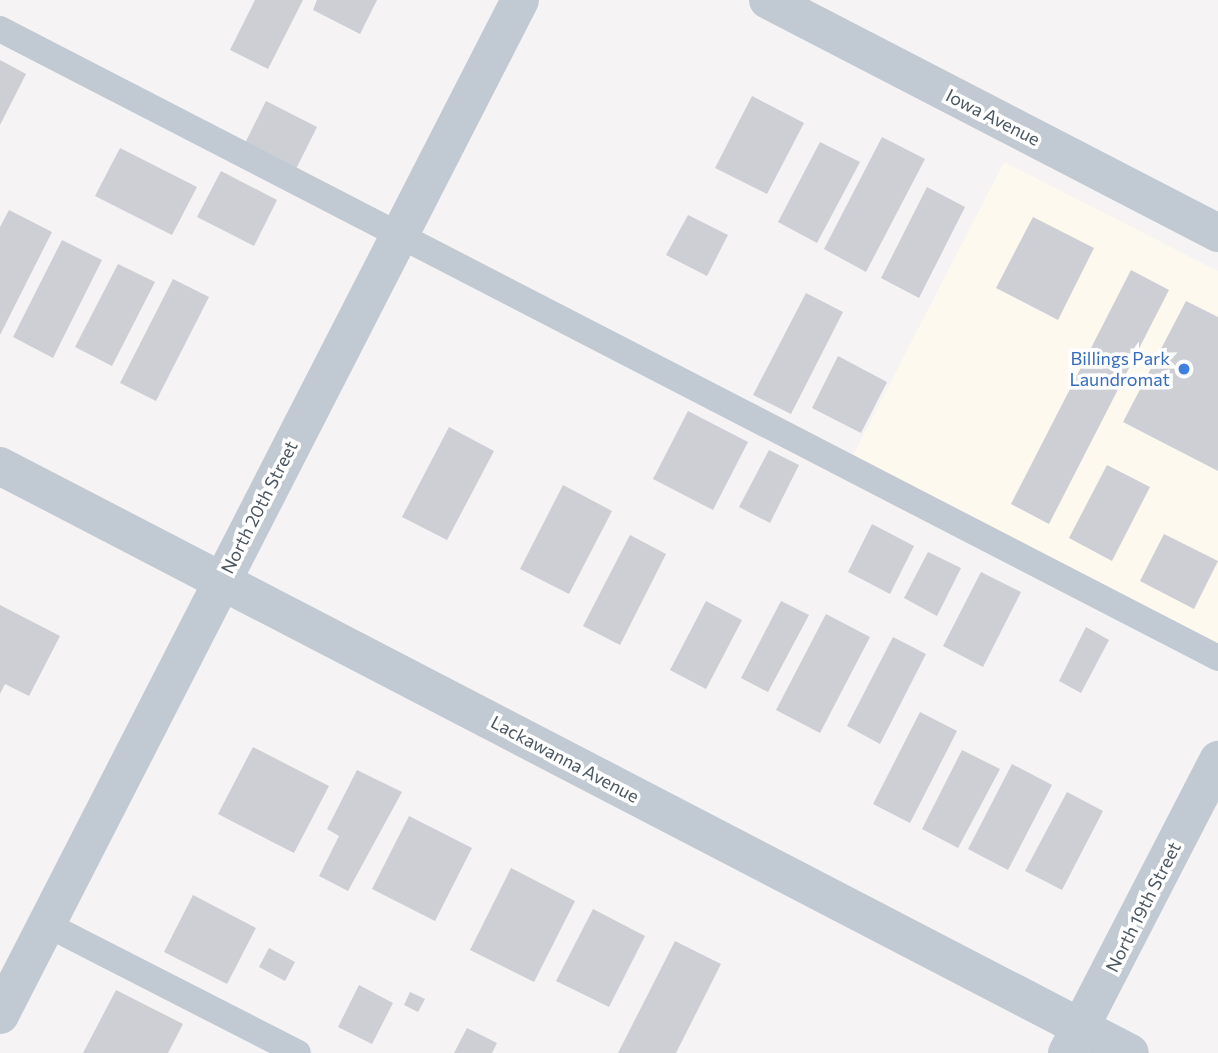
<!DOCTYPE html>
<style>
body{margin:0}
#map{position:relative;width:1218px;height:1053px;overflow:hidden;background:#f5f3f3;font-family:Commissioner,sans-serif}
div>[style]{position:absolute}
[style*='--x']{left:calc(var(--x)*1px);top:calc(var(--y)*1px);width:calc(var(--w)*1px);rotate:calc(var(--a)*1deg)}
.commercial>*{inset:0;background:#fdf9ef}
.building>*{inset:0;background:#cdcfd5}
.lane>*{height:26px;margin:-13px;padding:0 13px;transform-origin:13px;border-radius:13px;background:#c1cad2}
.street>*{height:38px;margin:-19px;padding:0 19px;transform-origin:19px;border-radius:19px;background:#c1cad2}
.dots>*{width:19px;height:19px;translate:-50% -50%;box-sizing:border-box;border:4px solid #fff;border-radius:50%}
span{translate:-50% -50%;white-space:nowrap;text-align:center;line-height:1.15;-webkit-text-stroke:7px #fff;paint-order:stroke}
.street-label{font-size:18px;color:#4a5661}
.shop-label{font-size:18px;color:#366cbe}
.right{translate:-100% -50%;text-align:right}
</style>
<div id="map">
<div class="commercial">
<div style="clip-path:polygon(1004px 162px,1218px 271px,1218px 645px,851px 459px)"></div>
</div>
<div class="building">
<div style="clip-path:polygon(255px 0,303px 0,268px 69px,230px 50px)"></div>
<div style="clip-path:polygon(317px 0,377px 0,360px 34px,313px 10px)"></div>
<div style="clip-path:polygon(0 60px,26px 74px,0 125px)"></div>
<div style="clip-path:polygon(752px 96px,804px 123px,767px 194px,715px 168px)"></div>
<div style="clip-path:polygon(266px 101px,317px 127px,296px 169px,245px 143px)"></div>
<div style="clip-path:polygon(882px 137px,925px 159px,866px 272px,824px 249px)"></div>
<div style="clip-path:polygon(820px 142px,860px 162px,817px 243px,778px 222px)"></div>
<div style="clip-path:polygon(120px 148px,197px 187px,172px 235px,95px 196px)"></div>
<div style="clip-path:polygon(221px 171px,277px 200px,254px 246px,197px 217px)"></div>
<div style="clip-path:polygon(927px 187px,965px 207px,919px 298px,881px 278px)"></div>
<div style="clip-path:polygon(9px 210px,52px 232px,0 335px,0 227px)"></div>
<div style="clip-path:polygon(688px 215px,728px 235px,707px 276px,666px 255px)"></div>
<div style="clip-path:polygon(1033px 217px,1094px 248px,1058px 320px,996px 288px)"></div>
<div style="clip-path:polygon(62px 240px,102px 260px,53px 358px,13px 337px)"></div>
<div style="clip-path:polygon(118px 264px,155px 282px,112px 366px,75px 347px)"></div>
<div style="clip-path:polygon(1131px 270px,1169px 290px,1049px 524px,1011px 504px)"></div>
<div style="clip-path:polygon(173px 279px,209px 297px,156px 401px,120px 383px)"></div>
<div style="clip-path:polygon(806px 293px,843px 312px,791px 414px,753px 395px)"></div>
<div style="clip-path:polygon(1186px 301px,1218px 317px,1218px 471px,1123px 422px)"></div>
<div style="clip-path:polygon(838px 356px,887px 382px,861px 433px,812px 408px)"></div>
<div style="clip-path:polygon(688px 411px,748px 442px,713px 510px,653px 479px)"></div>
<div style="clip-path:polygon(449px 427px,494px 451px,447px 540px,402px 517px)"></div>
<div style="clip-path:polygon(769px 450px,799px 465px,770px 523px,739px 507px)"></div>
<div style="clip-path:polygon(1107px 465px,1150px 487px,1112px 561px,1069px 538px)"></div>
<div style="clip-path:polygon(563px 485px,612px 511px,569px 594px,520px 569px)"></div>
<div style="clip-path:polygon(872px 524px,914px 546px,890px 594px,848px 572px)"></div>
<div style="clip-path:polygon(1164px 534px,1218px 561px,1194px 609px,1140px 581px)"></div>
<div style="clip-path:polygon(630px 535px,666px 554px,620px 645px,583px 626px)"></div>
<div style="clip-path:polygon(928px 552px,961px 568px,937px 616px,904px 598px)"></div>
<div style="clip-path:polygon(981px 572px,1021px 592px,983px 667px,943px 646px)"></div>
<div style="clip-path:polygon(706px 601px,742px 620px,706px 689px,670px 670px)"></div>
<div style="clip-path:polygon(781px 601px,809px 615px,768px 692px,741px 678px)"></div>
<div style="clip-path:polygon(0 605px,60px 636px,29px 696px,5px 684px,0 694px)"></div>
<div style="clip-path:polygon(826px 614px,870px 637px,820px 733px,776px 710px)"></div>
<div style="clip-path:polygon(1086px 627px,1109px 640px,1081px 693px,1059px 681px)"></div>
<div style="clip-path:polygon(893px 637px,926px 654px,880px 744px,847px 726px)"></div>
<div style="clip-path:polygon(920px 712px,957px 731px,910px 823px,873px 804px)"></div>
<div style="clip-path:polygon(253px 747px,329px 786px,294px 853px,218px 814px)"></div>
<div style="clip-path:polygon(962px 750px,1000px 769px,958px 848px,922px 829px)"></div>
<div style="clip-path:polygon(1012px 764px,1052px 785px,1008px 870px,968px 849px)"></div>
<div style="clip-path:polygon(357px 770px,402px 792px,348px 891px,319px 876px,339px 836px,327px 829px)"></div>
<div style="clip-path:polygon(1067px 792px,1103px 811px,1062px 890px,1025px 871px)"></div>
<div style="clip-path:polygon(409px 816px,472px 848px,435px 921px,372px 889px)"></div>
<div style="clip-path:polygon(511px 868px,575px 901px,534px 982px,470px 950px)"></div>
<div style="clip-path:polygon(193px 895px,256px 928px,227px 984px,164px 952px)"></div>
<div style="clip-path:polygon(593px 909px,645px 936px,609px 1007px,556px 981px)"></div>
<div style="clip-path:polygon(675px 941px,721px 964px,676px 1053px,618px 1053px)"></div>
<div style="clip-path:polygon(269px 948px,295px 962px,285px 981px,259px 967px)"></div>
<div style="clip-path:polygon(359px 985px,393px 1003px,372px 1044px,338px 1027px)"></div>
<div style="clip-path:polygon(116px 990px,183px 1024px,168px 1053px,83px 1053px)"></div>
<div style="clip-path:polygon(410px 992px,425px 999px,418px 1012px,404px 1005px)"></div>
<div style="clip-path:polygon(467px 1028px,497px 1043px,492px 1053px,454px 1053px)"></div>
</div>
<div class="lane">
<div style="--x:0;--y:29;--w:1371;--a:27.31"></div>
<div style="--x:46;--y:924;--w:283;--a:27.1"></div>
</div>
<div class="street">
<div style="--x:768;--y:0;--w:507;--a:27.37"></div>
<div style="--x:0;--y:466;--w:1273;--a:27.45"></div>
<div style="--x:0;--y:1015;--w:1140;--a:-62.87"></div>
<div style="--x:1067;--y:1053;--w:330;--a:-62.7"></div>
</div>
<div class="dots">
<div style="left:1184px;top:369px;background:#3f7fe0"></div>
</div>
<div class="street-label">
<span style="left:993px;top:117px;rotate:27deg">Iowa Avenue</span>
<span style="left:259px;top:507px;rotate:-63deg">North 20th Street</span>
<span style="left:565px;top:759px;rotate:28deg">Lackawanna Avenue</span>
<span style="left:1143px;top:907px;rotate:-63deg">North 19th Street</span>
</div>
<div class="shop-label">
<span class="right" style="left:1170px;top:369px">Billings Park<br>Laundromat</span>
</div>
</div>
